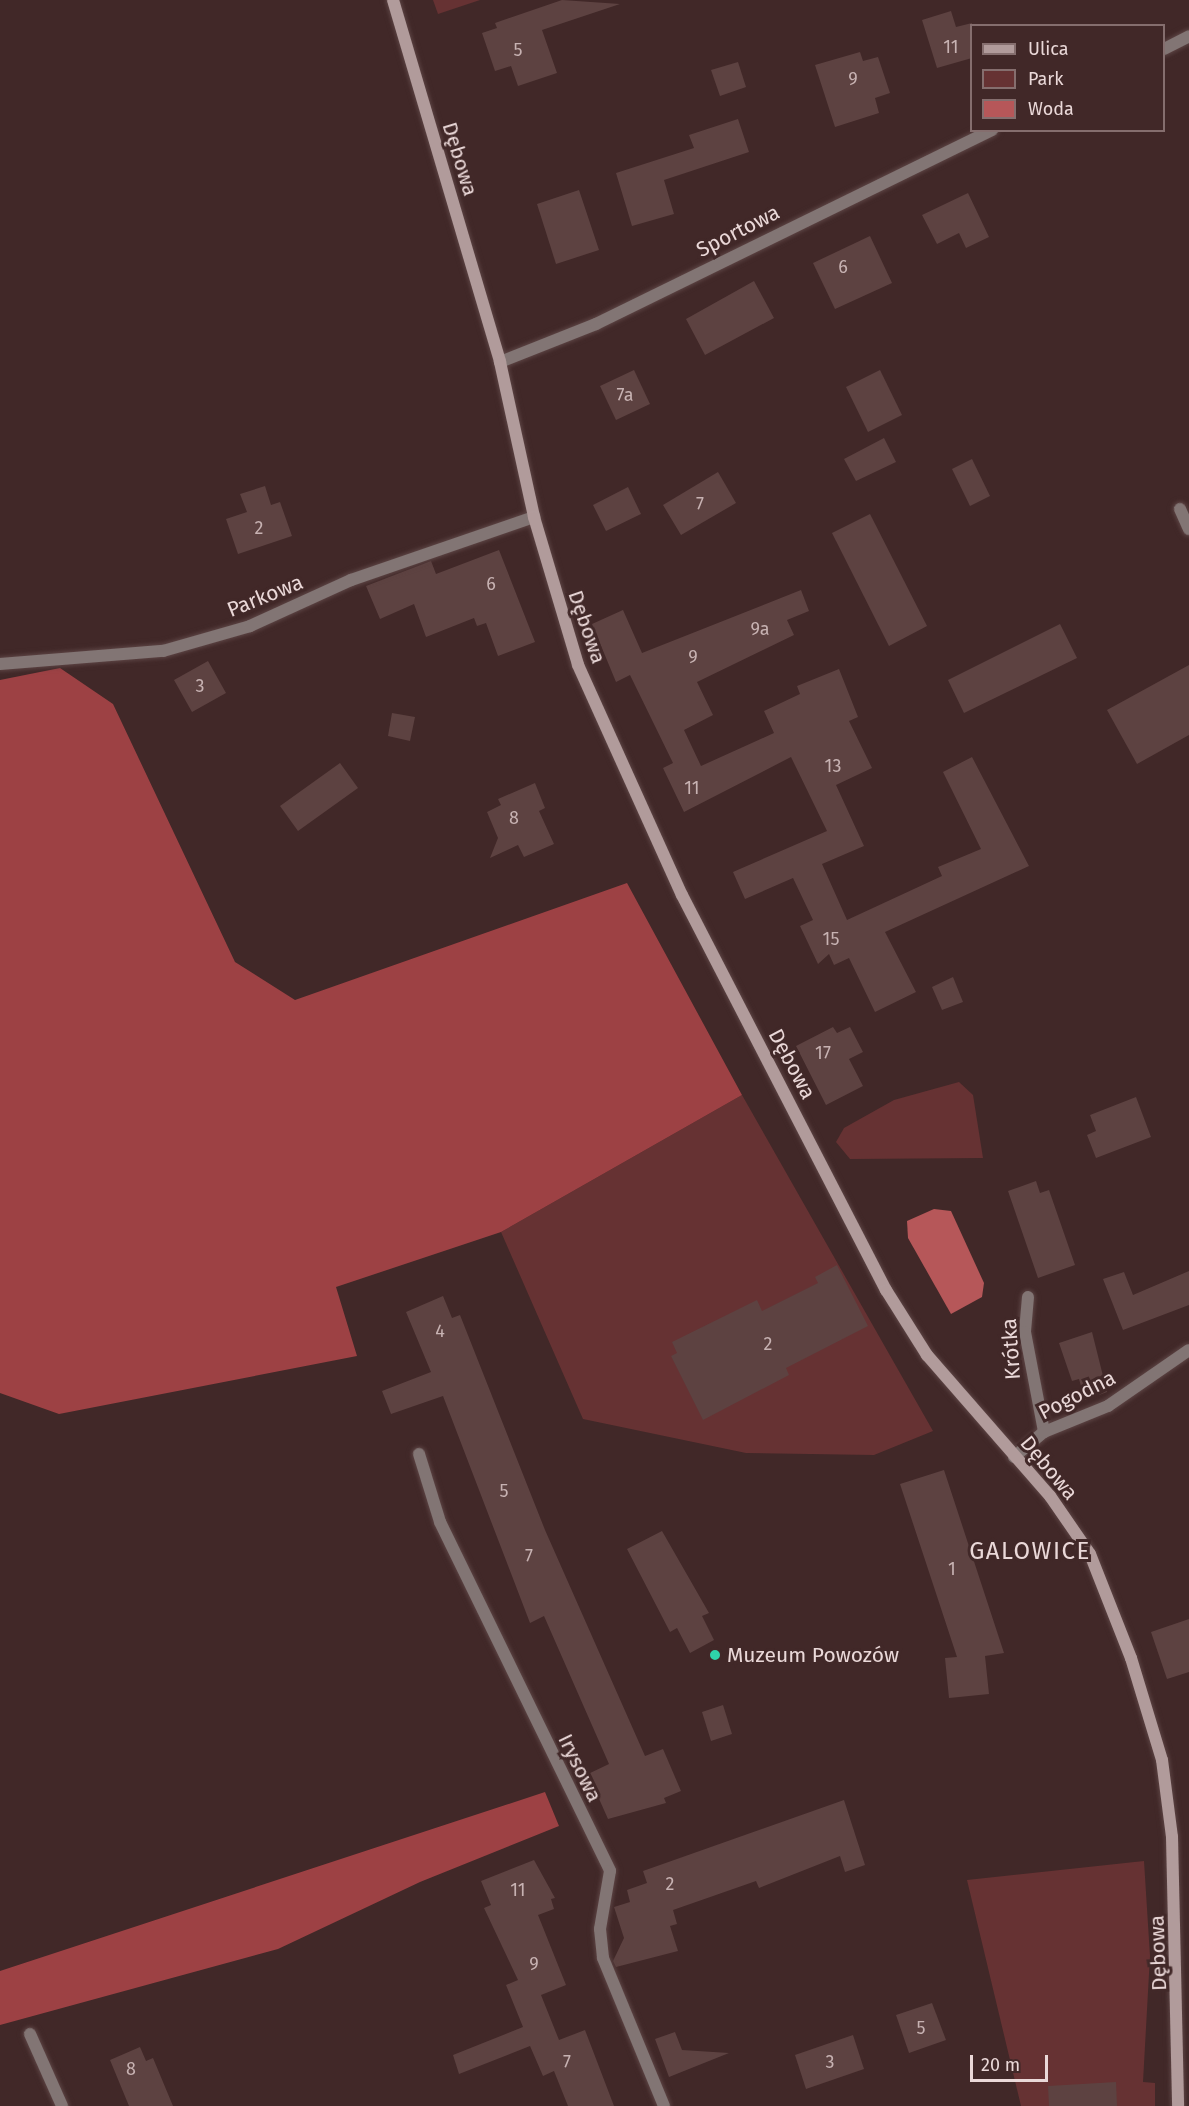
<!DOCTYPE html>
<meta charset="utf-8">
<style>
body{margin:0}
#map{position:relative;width:1189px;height:2106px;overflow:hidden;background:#412828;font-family:"Fira Sans",sans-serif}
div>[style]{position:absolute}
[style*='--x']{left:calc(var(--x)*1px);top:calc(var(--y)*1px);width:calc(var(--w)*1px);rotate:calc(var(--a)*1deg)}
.green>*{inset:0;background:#663233}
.forest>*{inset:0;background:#9d4144}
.water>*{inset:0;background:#b65759}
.building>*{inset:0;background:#5d4241}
.roads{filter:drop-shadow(0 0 2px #5c4444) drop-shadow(0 0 2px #5c4444)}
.street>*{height:12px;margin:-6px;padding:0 6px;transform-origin:6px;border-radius:6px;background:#827574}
.secondary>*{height:12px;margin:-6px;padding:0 6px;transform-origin:6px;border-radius:6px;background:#b19b9b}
.dots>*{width:16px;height:16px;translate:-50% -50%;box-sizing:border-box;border:3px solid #412828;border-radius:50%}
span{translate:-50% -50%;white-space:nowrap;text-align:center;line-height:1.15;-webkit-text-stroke:6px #412828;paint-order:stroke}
.number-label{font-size:18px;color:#c7b2b2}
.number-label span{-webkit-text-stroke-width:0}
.street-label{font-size:21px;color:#ead8d8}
.poi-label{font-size:21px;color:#ead8d8}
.left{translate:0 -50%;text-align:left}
.quarter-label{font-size:24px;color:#ead8d8;letter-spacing:1.5px}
.legend{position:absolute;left:970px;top:24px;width:195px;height:108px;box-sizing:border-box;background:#412828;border:2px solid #856e6e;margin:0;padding:8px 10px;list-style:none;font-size:18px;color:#ead8d8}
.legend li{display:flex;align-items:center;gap:12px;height:30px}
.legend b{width:30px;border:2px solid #856e6e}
.scale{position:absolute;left:970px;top:2055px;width:78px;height:27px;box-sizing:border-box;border:3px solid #ead8d8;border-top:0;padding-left:8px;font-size:18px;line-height:21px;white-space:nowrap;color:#ead8d8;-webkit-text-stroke:4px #412828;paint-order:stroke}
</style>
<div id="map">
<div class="green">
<div style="clip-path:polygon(433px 0,480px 0,438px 14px)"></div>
<div style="clip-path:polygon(959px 1082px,973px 1095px,983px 1158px,850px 1159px,836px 1142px,844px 1128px,894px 1100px)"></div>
<div style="clip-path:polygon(742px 1095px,884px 1345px,933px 1431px,874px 1455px,746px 1453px,583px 1419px,501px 1232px)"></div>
<div style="clip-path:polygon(1144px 1861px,1150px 1956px,1143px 2082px,1155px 2083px,1155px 2106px,1021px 2106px,967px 1880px)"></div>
</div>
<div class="forest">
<div style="clip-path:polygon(60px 668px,113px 704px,235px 962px,295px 1000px,627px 883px,742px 1095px,501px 1232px,336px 1287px,357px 1356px,59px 1414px,0 1393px,0 680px)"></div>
<div style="clip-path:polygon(545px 1792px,559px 1826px,420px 1882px,278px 1949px,0 2025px,0 1971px)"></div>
</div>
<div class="water">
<div style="clip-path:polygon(934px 1209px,951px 1211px,984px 1283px,982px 1297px,951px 1314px,908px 1238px,907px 1221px)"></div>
</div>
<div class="building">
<div style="clip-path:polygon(562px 0,620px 4px,542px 30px,557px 73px,518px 86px,511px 66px,495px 71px,482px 33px,497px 28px,495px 23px)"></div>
<div style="clip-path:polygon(951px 11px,956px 27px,972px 23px,972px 58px,937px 68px,922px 20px)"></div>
<div style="clip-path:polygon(860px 52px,863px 61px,878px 57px,890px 93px,875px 98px,879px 113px,835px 127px,815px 65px)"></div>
<div style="clip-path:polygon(738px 62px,746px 87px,720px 96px,711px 70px)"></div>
<div style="clip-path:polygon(738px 119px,749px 152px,664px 180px,674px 214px,632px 226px,616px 173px,694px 148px,689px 135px)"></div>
<div style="clip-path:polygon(579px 190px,599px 250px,556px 264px,537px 204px)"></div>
<div style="clip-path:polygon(968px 193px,989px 237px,966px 248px,959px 233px,937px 244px,922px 215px)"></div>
<div style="clip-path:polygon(870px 236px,892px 283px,835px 309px,813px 263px)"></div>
<div style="clip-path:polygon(754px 281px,774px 318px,705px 355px,686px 319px)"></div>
<div style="clip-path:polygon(634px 370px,650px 404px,616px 420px,600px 386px)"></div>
<div style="clip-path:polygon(880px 370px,902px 415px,868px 432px,846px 387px)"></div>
<div style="clip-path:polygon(884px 438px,896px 462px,856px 481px,844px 459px)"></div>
<div style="clip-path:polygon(972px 459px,990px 496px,970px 506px,952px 469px)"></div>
<div style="clip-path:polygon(718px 472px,736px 503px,681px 535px,663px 505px)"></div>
<div style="clip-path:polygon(265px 486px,271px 505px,280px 502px,292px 536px,238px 554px,226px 519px,247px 512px,240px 494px)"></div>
<div style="clip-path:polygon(628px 487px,641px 514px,606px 531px,593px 505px)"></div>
<div style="clip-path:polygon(870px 514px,927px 626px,889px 646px,832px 533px)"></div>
<div style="clip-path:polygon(499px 550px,535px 642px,498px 656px,486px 623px,477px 626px,474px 618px,426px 637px,414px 604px,380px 619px,366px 586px,431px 561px,436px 574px)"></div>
<div style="clip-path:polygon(801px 590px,809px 611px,787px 620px,794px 635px,697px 682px,713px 715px,684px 730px,701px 766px,774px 733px,764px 711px,800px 694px,797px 686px,839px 669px,858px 717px,849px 721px,872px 768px,836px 785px,864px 846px,822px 864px,847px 920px,942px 876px,938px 867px,981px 849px,943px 772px,972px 757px,1029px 866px,885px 932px,916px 992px,875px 1012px,849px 958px,834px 965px,829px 954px,818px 964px,800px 926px,813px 920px,793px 878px,745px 899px,733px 872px,827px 831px,791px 757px,684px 812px,663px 768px,673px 763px,630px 675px,616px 682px,592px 624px,623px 610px,642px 653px)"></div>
<div style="clip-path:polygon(1060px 624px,1077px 658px,964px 713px,948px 680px)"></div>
<div style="clip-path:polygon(208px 661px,226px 693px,192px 712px,174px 680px)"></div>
<div style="clip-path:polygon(1189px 665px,1189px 735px,1137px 764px,1107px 710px)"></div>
<div style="clip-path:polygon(392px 713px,415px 717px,410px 741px,388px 736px)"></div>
<div style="clip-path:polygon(340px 763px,358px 788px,298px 831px,280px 806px)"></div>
<div style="clip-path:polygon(535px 783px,545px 808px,539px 811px,554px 844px,524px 857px,518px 845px,490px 858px,498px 838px,487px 812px,501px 805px,498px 799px)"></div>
<div style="clip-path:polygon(953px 977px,963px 1002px,942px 1010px,932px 987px)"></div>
<div style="clip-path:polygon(833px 1027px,837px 1033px,850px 1027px,863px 1052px,849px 1059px,863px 1086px,826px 1105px,796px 1046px)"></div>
<div style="clip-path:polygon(1136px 1097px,1151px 1137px,1096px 1158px,1087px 1135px,1096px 1131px,1090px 1115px)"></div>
<div style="clip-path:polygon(1036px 1181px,1040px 1193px,1049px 1190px,1075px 1265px,1038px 1278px,1008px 1191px)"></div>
<div style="clip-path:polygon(837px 1265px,868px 1326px,786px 1368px,789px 1375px,703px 1420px,671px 1356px,677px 1353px,672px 1342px,757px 1300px,762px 1311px,818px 1283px,815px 1277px)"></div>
<div style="clip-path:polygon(1189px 1271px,1189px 1305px,1123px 1330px,1103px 1279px,1124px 1272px,1133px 1295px)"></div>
<div style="clip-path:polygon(443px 1296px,452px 1318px,460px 1315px,545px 1530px,645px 1756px,663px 1749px,681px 1791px,664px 1798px,666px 1803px,608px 1819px,588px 1774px,609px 1764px,544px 1616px,530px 1623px,443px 1396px,391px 1414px,382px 1391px,431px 1372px,406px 1312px)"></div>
<div style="clip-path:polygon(1092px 1332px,1107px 1392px,1085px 1400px,1079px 1379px,1072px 1381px,1059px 1343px)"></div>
<div style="clip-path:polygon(944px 1470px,1004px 1653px,985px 1656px,989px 1694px,949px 1698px,945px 1658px,957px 1657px,900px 1484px)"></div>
<div style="clip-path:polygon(662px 1531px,709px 1613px,702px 1616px,714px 1640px,690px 1653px,677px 1628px,670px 1632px,627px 1549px)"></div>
<div style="clip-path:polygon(1189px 1619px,1189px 1672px,1167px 1679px,1151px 1632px)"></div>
<div style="clip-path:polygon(723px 1705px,732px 1734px,711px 1741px,702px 1712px)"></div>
<div style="clip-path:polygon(844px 1800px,865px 1865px,845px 1872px,840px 1856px,759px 1888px,756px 1881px,673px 1910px,677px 1924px,670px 1926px,678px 1951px,616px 1967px,613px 1961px,624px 1938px,614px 1907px,630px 1902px,627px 1890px,647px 1883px,643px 1871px)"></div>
<div style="clip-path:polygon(534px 1860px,555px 1898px,551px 1899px,554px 1909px,538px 1915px,566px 1985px,541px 1995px,559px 2040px,585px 2030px,614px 2106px,568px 2106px,554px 2071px,543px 2076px,530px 2046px,459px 2074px,453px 2055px,523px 2027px,506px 1985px,518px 1980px,484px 1908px,491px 1905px,481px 1881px)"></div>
<div style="clip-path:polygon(932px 2003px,946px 2040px,909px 2053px,896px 2015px)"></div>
<div style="clip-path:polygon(675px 2032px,682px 2050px,729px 2053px,669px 2077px,655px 2039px)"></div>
<div style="clip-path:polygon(853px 2035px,864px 2069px,806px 2089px,795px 2055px)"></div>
<div style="clip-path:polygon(140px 2047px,146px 2061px,153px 2058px,173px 2106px,129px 2106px,110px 2060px)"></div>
<div style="clip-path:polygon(1116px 2082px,1117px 2106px,1049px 2106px,1048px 2086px)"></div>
</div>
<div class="roads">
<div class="street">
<div style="--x:1164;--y:49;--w:28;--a:-27"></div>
<div style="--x:500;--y:362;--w:103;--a:-21.6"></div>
<div style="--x:596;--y:324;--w:441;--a:-26.1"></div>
<div style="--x:1180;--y:509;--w:22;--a:66"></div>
<div style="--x:0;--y:664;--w:164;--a:-4.6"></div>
<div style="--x:163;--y:651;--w:91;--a:-16"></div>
<div style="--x:250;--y:626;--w:111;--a:-24.5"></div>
<div style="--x:351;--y:580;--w:194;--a:-19"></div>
<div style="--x:1028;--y:1297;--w:35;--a:95"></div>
<div style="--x:1025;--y:1332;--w:102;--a:79.2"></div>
<div style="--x:419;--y:1454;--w:71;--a:72.8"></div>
<div style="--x:440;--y:1522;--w:388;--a:64"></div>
<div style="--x:610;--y:1871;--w:59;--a:99.8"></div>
<div style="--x:600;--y:1929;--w:29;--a:84"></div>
<div style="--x:603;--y:1958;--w:160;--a:67.6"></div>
<div style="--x:1014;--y:1457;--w:39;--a:-40"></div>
<div style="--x:1044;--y:1432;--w:69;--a:-22.1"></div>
<div style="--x:1108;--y:1406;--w:98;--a:-34.7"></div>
<div style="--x:30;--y:2034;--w:79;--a:66"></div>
</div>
<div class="secondary">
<div style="--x:393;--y:0;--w:377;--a:73.5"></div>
<div style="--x:500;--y:362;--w:159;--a:77.6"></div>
<div style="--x:534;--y:517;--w:154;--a:73.4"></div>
<div style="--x:578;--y:665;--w:252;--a:65.7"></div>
<div style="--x:682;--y:895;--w:445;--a:62.7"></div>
<div style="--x:886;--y:1290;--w:77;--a:57.8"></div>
<div style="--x:927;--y:1355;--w:187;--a:48.9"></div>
<div style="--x:1050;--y:1496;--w:70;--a:55.4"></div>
<div style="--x:1090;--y:1554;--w:112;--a:68.5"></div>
<div style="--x:1131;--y:1658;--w:107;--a:73.1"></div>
<div style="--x:1162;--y:1760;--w:78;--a:82.6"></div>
<div style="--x:1172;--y:1837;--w:269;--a:88.7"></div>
</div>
</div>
<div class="dots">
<div style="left:715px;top:1655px;background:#2fd4aa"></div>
</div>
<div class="number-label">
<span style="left:951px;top:47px">11</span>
<span style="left:518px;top:50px">5</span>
<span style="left:853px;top:79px">9</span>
<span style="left:843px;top:267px">6</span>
<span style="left:625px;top:395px">7a</span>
<span style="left:700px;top:504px">7</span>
<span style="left:259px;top:528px">2</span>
<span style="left:491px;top:584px">6</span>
<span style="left:760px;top:629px">9a</span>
<span style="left:693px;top:657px">9</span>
<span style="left:200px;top:686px">3</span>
<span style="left:833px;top:766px">13</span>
<span style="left:692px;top:788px">11</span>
<span style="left:514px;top:818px">8</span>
<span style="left:831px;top:939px">15</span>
<span style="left:823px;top:1053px">17</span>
<span style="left:440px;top:1331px">4</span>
<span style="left:768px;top:1344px">2</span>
<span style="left:504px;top:1491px">5</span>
<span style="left:529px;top:1556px">7</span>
<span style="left:952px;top:1569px">1</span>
<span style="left:670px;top:1884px">2</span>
<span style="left:518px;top:1890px">11</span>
<span style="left:534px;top:1964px">9</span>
<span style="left:921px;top:2028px">5</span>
<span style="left:567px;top:2062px">7</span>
<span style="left:830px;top:2062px">3</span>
<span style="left:131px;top:2069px">8</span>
</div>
<div class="street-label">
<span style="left:460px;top:159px;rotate:73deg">Dębowa</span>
<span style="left:738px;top:231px;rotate:-27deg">Sportowa</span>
<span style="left:265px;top:596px;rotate:-22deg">Parkowa</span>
<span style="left:587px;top:627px;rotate:71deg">Dębowa</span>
<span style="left:792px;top:1064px;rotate:62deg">Dębowa</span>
<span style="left:1011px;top:1349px;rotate:-94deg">Krótka</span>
<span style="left:1077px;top:1395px;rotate:-27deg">Pogodna</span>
<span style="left:1049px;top:1468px;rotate:50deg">Dębowa</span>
<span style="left:580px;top:1768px;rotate:64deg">Irysowa</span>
<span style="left:1158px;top:1953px;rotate:-92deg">Dębowa</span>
</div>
<div class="poi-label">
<span class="left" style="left:727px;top:1655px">Muzeum Powozów</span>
</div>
<div class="quarter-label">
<span style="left:1030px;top:1552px">GALOWICE</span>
</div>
<ul class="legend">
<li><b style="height:8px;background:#b19b9b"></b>Ulica</li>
<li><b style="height:16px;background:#663233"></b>Park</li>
<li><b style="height:16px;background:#b65759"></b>Woda</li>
</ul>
<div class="scale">20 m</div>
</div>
